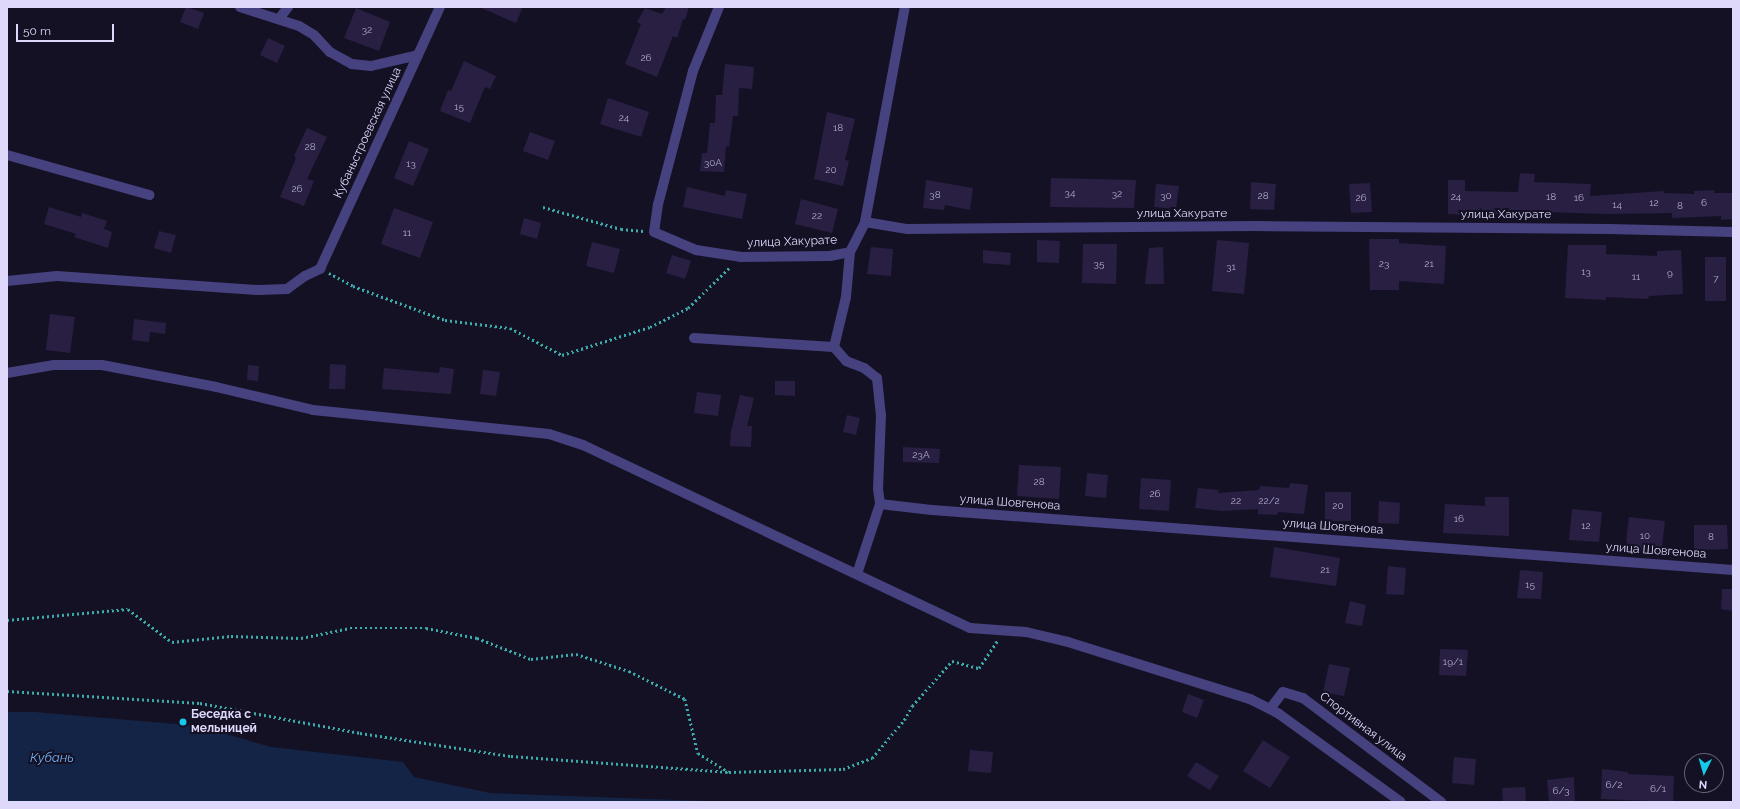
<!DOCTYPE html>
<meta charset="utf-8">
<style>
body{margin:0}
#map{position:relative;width:1740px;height:809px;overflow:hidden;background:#151124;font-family:Raleway,sans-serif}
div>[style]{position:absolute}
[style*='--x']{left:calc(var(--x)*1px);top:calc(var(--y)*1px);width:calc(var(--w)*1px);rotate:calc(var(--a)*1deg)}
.water>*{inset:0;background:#132446}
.building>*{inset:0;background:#281f43}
.path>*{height:2.5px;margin-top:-1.25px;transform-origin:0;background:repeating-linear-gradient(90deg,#3bacab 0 2px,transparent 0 5px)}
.minor>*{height:10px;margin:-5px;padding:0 5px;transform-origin:5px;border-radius:5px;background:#46417f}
.dots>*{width:11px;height:11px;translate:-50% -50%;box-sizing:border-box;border:2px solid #151124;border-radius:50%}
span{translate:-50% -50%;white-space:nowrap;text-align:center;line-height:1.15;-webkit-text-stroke:4px #151124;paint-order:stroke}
.number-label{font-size:10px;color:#b0aacd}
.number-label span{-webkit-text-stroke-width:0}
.street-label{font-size:12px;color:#ded8fb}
.poi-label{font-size:12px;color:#ded8fb;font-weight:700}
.left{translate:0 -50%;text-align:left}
.water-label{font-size:13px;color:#70aff1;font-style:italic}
.frame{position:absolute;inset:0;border:8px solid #ded8fb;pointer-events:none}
.north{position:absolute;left:1684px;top:753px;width:40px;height:40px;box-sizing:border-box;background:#151124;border:1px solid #65617a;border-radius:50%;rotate:185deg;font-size:11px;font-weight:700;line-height:16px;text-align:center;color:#ded8fb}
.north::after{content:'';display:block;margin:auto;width:14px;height:18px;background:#17c9e8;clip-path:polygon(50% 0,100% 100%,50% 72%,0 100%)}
.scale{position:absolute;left:16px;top:24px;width:98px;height:18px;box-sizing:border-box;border:2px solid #ded8fb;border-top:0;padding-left:5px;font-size:12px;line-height:14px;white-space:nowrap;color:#ded8fb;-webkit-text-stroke:3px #151124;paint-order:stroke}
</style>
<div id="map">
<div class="water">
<div style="clip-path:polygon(7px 712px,35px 712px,199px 726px,271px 747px,403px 762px,414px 777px,490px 793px,732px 802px,7px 802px)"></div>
</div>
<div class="building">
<div style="clip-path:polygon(186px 7px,204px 13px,198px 29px,180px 22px)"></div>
<div style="clip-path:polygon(479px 7px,523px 7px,516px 23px)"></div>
<div style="clip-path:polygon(666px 7px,689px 7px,685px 20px,683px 19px,677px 38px,673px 36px,657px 77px,625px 64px,641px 24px,637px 22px,645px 8px,662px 14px)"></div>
<div style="clip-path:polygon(356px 8px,390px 22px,379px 51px,344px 38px)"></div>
<div style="clip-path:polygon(268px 38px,285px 46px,277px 63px,260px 55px)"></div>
<div style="clip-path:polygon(464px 61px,496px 76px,490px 89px,485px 87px,470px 123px,440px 111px,448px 90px,451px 91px)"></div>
<div style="clip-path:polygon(725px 64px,754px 67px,752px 89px,739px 88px,738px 116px,733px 116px,729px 147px,726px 146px,724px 172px,700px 171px,702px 153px,707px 153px,710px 123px,715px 123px,716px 95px,722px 95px)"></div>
<div style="clip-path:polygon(608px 98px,649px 112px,641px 137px,600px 124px)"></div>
<div style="clip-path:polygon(827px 112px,855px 119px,845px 160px,849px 161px,843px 186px,814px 179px)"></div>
<div style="clip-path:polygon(307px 128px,327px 137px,307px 179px,314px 181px,304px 206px,280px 197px,296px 158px,294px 156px)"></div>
<div style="clip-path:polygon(530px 132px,555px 141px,548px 160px,523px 151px)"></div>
<div style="clip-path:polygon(409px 141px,429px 149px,413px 186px,394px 178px)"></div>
<div style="clip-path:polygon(1520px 173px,1535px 174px,1534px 182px,1591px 184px,1590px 196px,1664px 191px,1664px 193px,1694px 194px,1694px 191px,1714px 190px,1714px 193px,1733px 193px,1733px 219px,1721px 220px,1721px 216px,1672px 218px,1672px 213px,1609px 214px,1504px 211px,1504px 214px,1465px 213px,1465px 215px,1448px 214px,1448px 180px,1465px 180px,1465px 191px,1518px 192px)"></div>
<div style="clip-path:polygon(1051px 178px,1136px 180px,1134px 208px,1050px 207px)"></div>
<div style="clip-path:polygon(926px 180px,973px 188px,970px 210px,945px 205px,944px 210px,923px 208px)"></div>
<div style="clip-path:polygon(1251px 182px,1276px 184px,1274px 210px,1250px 209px)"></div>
<div style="clip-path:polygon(1370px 183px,1372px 212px,1351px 213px,1349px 184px)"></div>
<div style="clip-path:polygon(1156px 184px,1179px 186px,1176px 209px,1154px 207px)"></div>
<div style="clip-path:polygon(687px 187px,725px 196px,726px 190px,747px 194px,742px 219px,683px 207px)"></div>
<div style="clip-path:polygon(801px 199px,838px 209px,832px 233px,795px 224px)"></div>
<div style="clip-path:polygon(49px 207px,81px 217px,82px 213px,107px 221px,104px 229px,112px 232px,108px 248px,74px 237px,76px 234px,44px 224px)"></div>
<div style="clip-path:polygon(394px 208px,433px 222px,420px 258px,381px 244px)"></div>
<div style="clip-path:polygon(524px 218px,541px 223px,537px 239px,520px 234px)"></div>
<div style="clip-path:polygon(159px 231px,176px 235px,171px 253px,154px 248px)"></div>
<div style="clip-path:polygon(1369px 239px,1399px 239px,1399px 243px,1446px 246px,1444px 284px,1399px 281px,1399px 290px,1370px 290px)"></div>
<div style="clip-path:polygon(1037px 240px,1060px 241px,1059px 263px,1037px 262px)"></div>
<div style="clip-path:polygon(1217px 240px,1249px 243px,1244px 294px,1212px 291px)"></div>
<div style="clip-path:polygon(592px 242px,620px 249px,614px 273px,586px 266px)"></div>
<div style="clip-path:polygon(1083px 244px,1117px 244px,1116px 284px,1082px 283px)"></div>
<div style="clip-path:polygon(1568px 245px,1606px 245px,1606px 254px,1657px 256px,1657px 251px,1681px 250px,1683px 294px,1649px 296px,1648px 299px,1606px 297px,1606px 300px,1565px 298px)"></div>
<div style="clip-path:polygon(871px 247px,893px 249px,891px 276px,867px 274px)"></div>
<div style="clip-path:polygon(1163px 247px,1164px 284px,1145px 284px,1149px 248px)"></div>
<div style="clip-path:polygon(983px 250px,1011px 253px,1010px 265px,983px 263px)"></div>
<div style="clip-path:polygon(672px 255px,691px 261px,685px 279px,666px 273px)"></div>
<div style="clip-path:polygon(1705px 257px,1726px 257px,1726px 301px,1705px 301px)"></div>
<div style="clip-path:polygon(50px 314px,75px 317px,70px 353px,46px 350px)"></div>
<div style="clip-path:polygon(134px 319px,166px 323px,165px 334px,150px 332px,149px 342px,132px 340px)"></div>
<div style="clip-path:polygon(330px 364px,346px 365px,345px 389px,329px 389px)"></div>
<div style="clip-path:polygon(248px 365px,259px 366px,258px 381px,247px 380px)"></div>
<div style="clip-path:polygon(440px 367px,454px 369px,451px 394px,382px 389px,384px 368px,439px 373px)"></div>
<div style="clip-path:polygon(483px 370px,500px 372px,496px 396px,480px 394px)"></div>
<div style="clip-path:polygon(775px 381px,795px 381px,795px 396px,775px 395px)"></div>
<div style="clip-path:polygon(697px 392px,721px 395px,718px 416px,694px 413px)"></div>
<div style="clip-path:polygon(740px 395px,754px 398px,747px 426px,752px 426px,751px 447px,730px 446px,731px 431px)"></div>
<div style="clip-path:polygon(847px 415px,860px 418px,856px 435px,843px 432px)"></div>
<div style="clip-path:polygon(903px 447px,940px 449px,939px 463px,903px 462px)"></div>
<div style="clip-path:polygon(1019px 465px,1061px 467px,1059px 499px,1017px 496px)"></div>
<div style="clip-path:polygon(1087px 473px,1108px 475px,1106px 498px,1085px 496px)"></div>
<div style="clip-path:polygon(1141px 478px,1171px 480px,1169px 511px,1139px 509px)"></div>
<div style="clip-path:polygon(1290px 483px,1308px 485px,1304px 514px,1278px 512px,1277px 515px,1258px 514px,1258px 509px,1222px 511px,1195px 508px,1198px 488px,1219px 490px,1218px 493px,1259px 490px,1260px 486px,1289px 488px)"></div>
<div style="clip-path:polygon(1325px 492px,1351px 492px,1351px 521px,1325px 521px)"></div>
<div style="clip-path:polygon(1485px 497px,1509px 497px,1509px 536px,1443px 533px,1445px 504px,1485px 506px)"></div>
<div style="clip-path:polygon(1379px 501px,1400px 503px,1399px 524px,1378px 523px)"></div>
<div style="clip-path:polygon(1572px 509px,1602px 512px,1599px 542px,1569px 540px)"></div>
<div style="clip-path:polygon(1629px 517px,1665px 521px,1661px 555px,1625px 550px)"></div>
<div style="clip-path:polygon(1694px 525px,1727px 525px,1728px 549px,1694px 550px)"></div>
<div style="clip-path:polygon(1274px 547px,1340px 558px,1336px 586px,1270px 577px)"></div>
<div style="clip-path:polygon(1388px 566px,1406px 568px,1404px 595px,1386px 594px)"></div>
<div style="clip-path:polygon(1520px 570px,1543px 572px,1541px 599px,1517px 598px)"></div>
<div style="clip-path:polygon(1722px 589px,1733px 589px,1733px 611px,1721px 609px)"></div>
<div style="clip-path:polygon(1350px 601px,1366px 605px,1362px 626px,1345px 623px)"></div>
<div style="clip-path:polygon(1440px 649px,1468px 650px,1466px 676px,1439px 675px)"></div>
<div style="clip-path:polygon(1329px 664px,1350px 668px,1344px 696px,1323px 692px)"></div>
<div style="clip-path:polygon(1188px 694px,1204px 700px,1197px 718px,1182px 712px)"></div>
<div style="clip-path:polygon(1263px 740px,1290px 757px,1270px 788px,1243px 771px)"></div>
<div style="clip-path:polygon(970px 750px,993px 752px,991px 773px,968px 771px)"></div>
<div style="clip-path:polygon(1454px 757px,1476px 759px,1474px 785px,1452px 783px)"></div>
<div style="clip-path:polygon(1196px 762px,1219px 776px,1210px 790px,1187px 776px)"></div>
<div style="clip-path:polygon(1602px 769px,1628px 772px,1628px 774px,1674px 776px,1673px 802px,1601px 799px)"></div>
<div style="clip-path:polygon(1574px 777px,1575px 802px,1549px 802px,1547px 780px)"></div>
<div style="clip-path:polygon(1525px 787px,1526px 802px,1503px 802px,1502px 788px)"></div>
</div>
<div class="path">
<div style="--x:543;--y:207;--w:81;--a:15.8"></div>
<div style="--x:621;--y:229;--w:23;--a:5"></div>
<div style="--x:329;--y:273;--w:27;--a:28"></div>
<div style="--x:353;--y:286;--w:98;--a:20.3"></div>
<div style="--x:445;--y:320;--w:65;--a:7"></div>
<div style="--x:510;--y:328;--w:59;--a:27.4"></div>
<div style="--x:562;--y:355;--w:92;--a:-17.7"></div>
<div style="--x:650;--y:327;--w:42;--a:-26.6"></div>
<div style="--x:688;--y:308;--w:59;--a:-44.3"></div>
<div style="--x:7;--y:620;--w:121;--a:-5.2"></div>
<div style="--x:128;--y:609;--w:55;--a:36.9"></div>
<div style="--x:172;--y:642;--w:59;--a:-5.8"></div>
<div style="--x:231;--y:636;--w:70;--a:1.6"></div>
<div style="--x:301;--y:638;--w:50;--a:-11.5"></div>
<div style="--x:350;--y:628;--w:76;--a:0"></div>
<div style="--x:426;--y:628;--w:52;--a:11.1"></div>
<div style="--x:477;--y:638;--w:58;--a:21.3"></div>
<div style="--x:531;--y:659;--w:45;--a:-6.3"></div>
<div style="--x:576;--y:654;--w:56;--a:17.8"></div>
<div style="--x:629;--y:671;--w:63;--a:26.6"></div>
<div style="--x:685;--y:699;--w:56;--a:76.5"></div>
<div style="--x:698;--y:753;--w:36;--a:32"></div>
<div style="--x:7;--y:691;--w:193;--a:3.6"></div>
<div style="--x:200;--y:703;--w:163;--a:10.6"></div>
<div style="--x:360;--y:733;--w:153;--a:8.7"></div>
<div style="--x:511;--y:756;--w:219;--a:4.2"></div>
<div style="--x:729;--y:772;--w:114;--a:-1.5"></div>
<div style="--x:843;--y:769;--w:31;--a:-21"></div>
<div style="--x:872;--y:758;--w:50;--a:-49.9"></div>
<div style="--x:904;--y:720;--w:16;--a:-60"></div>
<div style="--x:912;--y:706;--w:60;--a:-48.4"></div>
<div style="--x:952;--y:661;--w:28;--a:15"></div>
<div style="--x:979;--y:668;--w:34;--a:-56"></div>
</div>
<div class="minor">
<div style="--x:240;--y:7;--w:62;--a:17.9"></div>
<div style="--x:299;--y:26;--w:17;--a:31"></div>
<div style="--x:314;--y:35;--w:23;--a:47"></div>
<div style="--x:330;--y:52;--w:25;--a:29"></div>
<div style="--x:352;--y:64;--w:19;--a:6"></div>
<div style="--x:371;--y:66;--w:48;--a:-13.2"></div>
<div style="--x:719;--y:7;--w:69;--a:112.1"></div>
<div style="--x:693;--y:71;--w:138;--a:104.7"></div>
<div style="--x:658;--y:204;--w:28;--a:98"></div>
<div style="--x:654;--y:232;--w:46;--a:23.2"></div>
<div style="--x:696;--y:250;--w:46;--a:8.8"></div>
<div style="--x:741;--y:257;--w:89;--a:-0.6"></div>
<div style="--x:830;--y:256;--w:20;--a:-11"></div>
<div style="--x:850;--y:252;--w:34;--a:-63"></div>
<div style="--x:865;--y:222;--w:219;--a:-79.5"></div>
<div style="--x:279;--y:19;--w:15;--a:-53"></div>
<div style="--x:7;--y:155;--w:148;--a:15.7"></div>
<div style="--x:865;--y:222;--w:43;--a:9.5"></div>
<div style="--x:907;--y:229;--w:348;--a:-0.5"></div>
<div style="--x:1255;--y:226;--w:355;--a:0.5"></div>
<div style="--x:1610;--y:229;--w:123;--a:1.4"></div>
<div style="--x:850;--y:252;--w:45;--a:95.1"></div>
<div style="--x:846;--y:297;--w:51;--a:103.5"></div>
<div style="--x:834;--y:347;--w:18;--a:49"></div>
<div style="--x:846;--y:361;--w:19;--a:21"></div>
<div style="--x:864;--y:368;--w:16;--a:38"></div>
<div style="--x:877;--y:378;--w:37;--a:84"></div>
<div style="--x:881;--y:415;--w:74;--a:92.3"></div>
<div style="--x:878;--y:489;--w:15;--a:82"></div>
<div style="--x:880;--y:504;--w:52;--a:6.6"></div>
<div style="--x:932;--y:510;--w:803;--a:4.28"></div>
<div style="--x:7;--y:281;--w:50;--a:-5.7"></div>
<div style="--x:57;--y:276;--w:202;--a:4"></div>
<div style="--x:259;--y:290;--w:28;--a:-2"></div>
<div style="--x:287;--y:289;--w:22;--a:-36"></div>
<div style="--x:305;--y:276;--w:17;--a:-25"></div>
<div style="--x:320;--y:269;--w:288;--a:-65.4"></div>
<div style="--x:694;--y:338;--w:140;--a:3.7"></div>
<div style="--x:7;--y:373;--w:48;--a:-9.7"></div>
<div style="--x:54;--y:365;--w:48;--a:0"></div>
<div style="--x:102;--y:365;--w:116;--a:10.9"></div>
<div style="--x:216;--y:387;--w:100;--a:13.3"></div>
<div style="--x:313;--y:410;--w:237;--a:5.8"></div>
<div style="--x:549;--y:434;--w:36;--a:18"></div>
<div style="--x:583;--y:445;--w:428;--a:25.3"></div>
<div style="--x:970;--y:628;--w:56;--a:4.1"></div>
<div style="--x:1026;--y:632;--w:43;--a:13.4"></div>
<div style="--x:1068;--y:642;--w:191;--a:17.4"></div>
<div style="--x:1250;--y:699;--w:33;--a:27"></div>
<div style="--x:1279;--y:714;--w:150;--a:35.8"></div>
<div style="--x:857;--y:574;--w:74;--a:-71.8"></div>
<div style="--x:1270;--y:709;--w:21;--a:-53"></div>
<div style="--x:1283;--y:692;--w:21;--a:17"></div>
<div style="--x:1303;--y:698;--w:173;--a:37"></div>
</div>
<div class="dots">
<div style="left:183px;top:722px;background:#17c9e8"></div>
</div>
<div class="number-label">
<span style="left:367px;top:30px">32</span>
<span style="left:646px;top:58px">26</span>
<span style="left:459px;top:107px">15</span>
<span style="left:624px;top:118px">24</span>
<span style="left:838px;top:128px">18</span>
<span style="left:310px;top:147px">28</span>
<span style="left:713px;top:163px">30А</span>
<span style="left:411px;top:164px">13</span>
<span style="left:831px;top:170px">20</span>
<span style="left:297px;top:189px">26</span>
<span style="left:1070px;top:193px">34</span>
<span style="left:1117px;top:194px">32</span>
<span style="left:935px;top:195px">38</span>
<span style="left:1166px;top:196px">30</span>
<span style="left:1263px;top:196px">28</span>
<span style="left:1456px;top:197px">24</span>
<span style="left:1551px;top:197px">18</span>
<span style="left:1361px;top:198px">26</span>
<span style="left:1579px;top:198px">16</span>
<span style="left:1654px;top:203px">12</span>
<span style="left:1704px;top:203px">6</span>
<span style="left:1617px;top:205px">14</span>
<span style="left:1680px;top:206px">8</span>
<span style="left:817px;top:216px">22</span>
<span style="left:407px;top:233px">11</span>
<span style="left:1099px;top:264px">35</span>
<span style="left:1384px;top:264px">23</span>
<span style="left:1429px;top:264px">21</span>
<span style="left:1231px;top:267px">31</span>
<span style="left:1586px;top:272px">13</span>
<span style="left:1670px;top:273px">9</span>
<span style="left:1636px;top:277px">11</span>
<span style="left:1716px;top:279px">7</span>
<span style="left:921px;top:455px">23А</span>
<span style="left:1039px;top:482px">28</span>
<span style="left:1155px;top:494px">26</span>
<span style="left:1236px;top:501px">22</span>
<span style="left:1269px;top:501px">22/2</span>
<span style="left:1338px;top:506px">20</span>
<span style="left:1459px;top:519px">16</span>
<span style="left:1586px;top:526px">12</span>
<span style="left:1645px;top:536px">10</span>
<span style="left:1711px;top:537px">8</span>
<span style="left:1325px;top:570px">21</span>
<span style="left:1530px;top:585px">15</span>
<span style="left:1453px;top:662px">19/1</span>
<span style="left:1614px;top:785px">6/2</span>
<span style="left:1658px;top:789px">6/1</span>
<span style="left:1561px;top:791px">6/3</span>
</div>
<div class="street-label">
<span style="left:368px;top:133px;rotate:-65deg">Кубаньстроевская улица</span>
<span style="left:1182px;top:214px">улица Хакурате</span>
<span style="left:1506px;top:215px">улица Хакурате</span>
<span style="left:792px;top:242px;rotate:-2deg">улица Хакурате</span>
<span style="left:1010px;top:503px;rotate:4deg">улица Шовгенова</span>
<span style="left:1333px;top:527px;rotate:4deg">улица Шовгенова</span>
<span style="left:1656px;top:551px;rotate:4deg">улица Шовгенова</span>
<span style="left:1363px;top:727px;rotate:37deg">Спортивная улица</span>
</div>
<div class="poi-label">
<span class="left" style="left:191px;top:722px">Беседка с<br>мельницей</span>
</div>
<div class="water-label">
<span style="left:52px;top:758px">Кубань</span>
</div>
<div class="frame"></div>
<div class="north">N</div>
<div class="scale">50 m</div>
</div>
